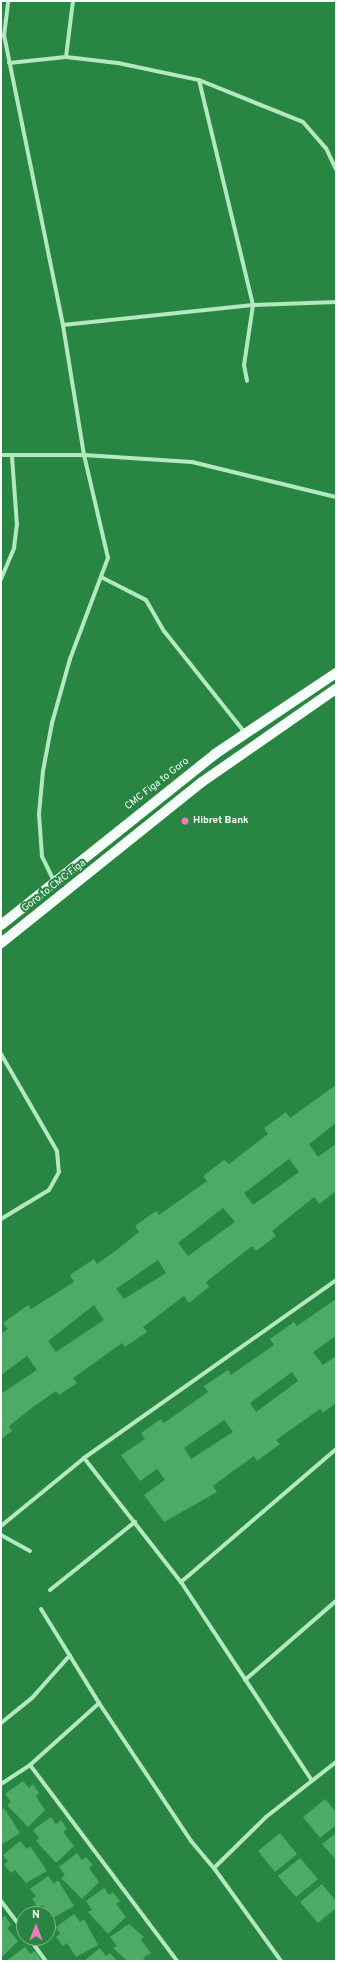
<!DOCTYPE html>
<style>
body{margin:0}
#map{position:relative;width:337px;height:1962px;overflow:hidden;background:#288642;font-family:Overpass,sans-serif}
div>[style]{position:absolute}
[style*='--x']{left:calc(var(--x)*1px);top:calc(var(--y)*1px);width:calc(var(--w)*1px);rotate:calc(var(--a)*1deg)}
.building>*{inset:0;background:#4dab66}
.minor>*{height:4px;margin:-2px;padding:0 2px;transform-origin:2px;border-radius:2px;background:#b3e8c1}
.primary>*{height:10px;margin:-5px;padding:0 5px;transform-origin:5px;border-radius:5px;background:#f5fef8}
.dots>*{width:11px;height:11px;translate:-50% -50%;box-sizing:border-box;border:2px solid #288642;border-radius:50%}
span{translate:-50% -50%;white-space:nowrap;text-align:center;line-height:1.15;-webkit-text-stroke:4px #288642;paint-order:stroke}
.street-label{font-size:10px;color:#fff}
.poi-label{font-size:10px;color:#fff;font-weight:700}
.left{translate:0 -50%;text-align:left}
.frame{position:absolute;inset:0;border:2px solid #fff;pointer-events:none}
.north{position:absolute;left:16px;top:1906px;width:40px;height:40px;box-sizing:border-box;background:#288642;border:1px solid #7eb68e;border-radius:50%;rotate:0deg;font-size:11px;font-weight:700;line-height:16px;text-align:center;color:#fff}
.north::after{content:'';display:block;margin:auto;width:14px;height:18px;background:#ef7abe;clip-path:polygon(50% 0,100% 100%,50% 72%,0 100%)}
</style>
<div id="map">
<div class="building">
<div style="clip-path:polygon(evenodd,336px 1085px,336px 1123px,309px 1144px,318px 1157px,336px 1144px,336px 1191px,319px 1204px,314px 1197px,272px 1231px,276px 1236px,256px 1251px,252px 1246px,206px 1282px,209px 1287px,189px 1303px,184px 1296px,143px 1327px,147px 1332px,125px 1347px,122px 1343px,73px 1378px,77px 1383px,59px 1395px,56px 1391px,33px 1407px,9px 1426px,12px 1431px,1px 1439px,1px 1394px,37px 1370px,27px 1356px,1px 1375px,1px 1334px,8px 1329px,3px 1323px,28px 1305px,31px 1309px,74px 1282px,70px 1275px,94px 1259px,97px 1264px,118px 1249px,139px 1232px,135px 1226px,156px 1211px,159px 1215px,207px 1181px,203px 1176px,224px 1160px,229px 1164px,268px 1134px,264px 1128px,286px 1112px,290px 1118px,336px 1085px,289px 1159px,299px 1172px,253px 1205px,244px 1193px,289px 1159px,336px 1085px,223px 1208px,235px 1222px,188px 1256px,178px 1243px,223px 1208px,336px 1085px,158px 1260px,166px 1273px,124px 1299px,116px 1289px,158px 1260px,336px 1085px,94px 1305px,104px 1320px,56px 1352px,48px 1341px,94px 1305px)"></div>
<div style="clip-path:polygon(evenodd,336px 1299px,336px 1336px,313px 1352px,323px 1365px,336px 1356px,336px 1403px,323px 1413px,320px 1409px,276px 1440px,280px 1444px,257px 1461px,254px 1456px,233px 1471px,213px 1486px,217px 1492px,164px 1522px,144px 1495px,165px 1480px,157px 1469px,140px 1481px,121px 1455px,145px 1439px,141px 1433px,161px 1419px,164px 1423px,208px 1392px,204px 1386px,228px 1370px,231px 1375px,274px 1345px,270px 1339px,294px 1322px,297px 1326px,336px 1299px,292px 1372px,298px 1381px,256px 1412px,250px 1403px,292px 1372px,336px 1299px,224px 1420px,233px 1432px,191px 1459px,184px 1448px,224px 1420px)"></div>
<div style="clip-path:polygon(23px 1781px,29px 1788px,33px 1784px,39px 1793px,36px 1796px,45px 1810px,28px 1827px,7px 1805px,11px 1802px,5px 1794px)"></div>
<div style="clip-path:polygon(325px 1799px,336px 1812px,336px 1825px,320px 1838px,303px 1817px)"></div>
<div style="clip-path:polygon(4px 1808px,20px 1833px,1px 1845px,1px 1811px)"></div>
<div style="clip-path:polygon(51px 1817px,56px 1824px,61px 1820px,67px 1829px,63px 1832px,74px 1846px,56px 1863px,36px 1841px,39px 1838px,33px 1830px)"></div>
<div style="clip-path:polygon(280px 1833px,297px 1854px,275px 1872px,258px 1851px)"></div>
<div style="clip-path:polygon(336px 1833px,336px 1860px,322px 1844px)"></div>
<div style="clip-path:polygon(20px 1841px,27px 1849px,30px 1846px,47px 1871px,26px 1883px,15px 1870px,11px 1873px,4px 1865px,8px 1861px,3px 1855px)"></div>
<div style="clip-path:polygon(77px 1853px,82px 1860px,86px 1857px,93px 1865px,89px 1868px,99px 1882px,82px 1899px,61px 1878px,65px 1875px,59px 1867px)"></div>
<div style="clip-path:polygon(300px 1858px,318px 1879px,296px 1897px,278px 1876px)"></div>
<div style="clip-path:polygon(48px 1876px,54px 1884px,58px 1880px,74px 1906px,53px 1918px,42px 1905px,38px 1908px,32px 1899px,36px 1896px,30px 1889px)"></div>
<div style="clip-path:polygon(322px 1884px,336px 1901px,336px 1908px,318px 1923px,300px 1902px)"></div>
<div style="clip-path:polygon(104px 1888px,109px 1895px,113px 1892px,120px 1901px,116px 1904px,126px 1917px,108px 1934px,88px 1912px,92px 1910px,86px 1901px)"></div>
<div style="clip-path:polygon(74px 1914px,80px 1922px,84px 1919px,98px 1945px,76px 1957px,67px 1943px,63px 1946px,56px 1937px,60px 1934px,56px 1927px)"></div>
<div style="clip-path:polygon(5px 1916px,11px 1925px,7px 1928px,18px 1941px,1px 1958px,1px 1919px)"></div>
<div style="clip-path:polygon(129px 1924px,144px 1937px,141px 1940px,151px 1953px,143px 1958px,145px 1961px,127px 1961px,113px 1948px,117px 1946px,110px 1937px)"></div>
<div style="clip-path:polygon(25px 1947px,30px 1954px,35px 1951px,41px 1960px,6px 1961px)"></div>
<div style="clip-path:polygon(100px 1948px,106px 1956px,110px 1953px,117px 1961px,84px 1961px)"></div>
</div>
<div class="minor">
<div style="--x:66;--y:57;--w:56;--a:-82.9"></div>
<div style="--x:9;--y:63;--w:57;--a:-6"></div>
<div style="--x:66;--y:57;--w:52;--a:6.6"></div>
<div style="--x:118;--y:63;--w:83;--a:11.9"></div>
<div style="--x:199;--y:80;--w:112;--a:22"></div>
<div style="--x:303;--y:122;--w:35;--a:49"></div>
<div style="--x:326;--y:148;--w:23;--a:65"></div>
<div style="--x:199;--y:80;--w:231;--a:76.5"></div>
<div style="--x:253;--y:305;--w:61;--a:98.5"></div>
<div style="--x:244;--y:365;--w:16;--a:79"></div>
<div style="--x:63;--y:325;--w:191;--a:-6"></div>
<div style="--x:253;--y:305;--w:83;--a:-2.1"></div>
<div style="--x:1;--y:455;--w:83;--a:0"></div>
<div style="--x:84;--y:455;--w:132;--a:-99.2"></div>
<div style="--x:63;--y:325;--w:295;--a:-101.5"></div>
<div style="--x:4;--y:36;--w:35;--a:-83"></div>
<div style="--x:103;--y:578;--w:48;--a:27.1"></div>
<div style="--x:146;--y:600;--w:36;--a:60"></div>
<div style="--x:164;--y:631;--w:130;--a:51.5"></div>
<div style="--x:1;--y:579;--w:34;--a:-67"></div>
<div style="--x:14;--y:548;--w:23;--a:-83"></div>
<div style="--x:17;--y:525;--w:68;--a:-94.2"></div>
<div style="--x:54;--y:881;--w:28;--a:-116"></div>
<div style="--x:42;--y:856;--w:42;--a:-94.1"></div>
<div style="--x:39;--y:814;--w:43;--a:-84.7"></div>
<div style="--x:43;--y:771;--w:49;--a:-79.4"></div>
<div style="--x:52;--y:723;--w:66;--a:-74.3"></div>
<div style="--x:70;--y:659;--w:108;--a:-69.4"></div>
<div style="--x:108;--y:558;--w:106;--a:-103.1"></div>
<div style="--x:84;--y:455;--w:108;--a:3.7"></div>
<div style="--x:192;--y:462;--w:148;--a:13.7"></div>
<div style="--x:1;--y:1054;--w:112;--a:60"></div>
<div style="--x:57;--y:1151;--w:21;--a:85"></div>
<div style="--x:59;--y:1172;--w:21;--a:119"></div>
<div style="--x:49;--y:1190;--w:56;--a:148.9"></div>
<div style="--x:84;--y:1458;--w:157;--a:52"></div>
<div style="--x:181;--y:1582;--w:236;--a:56.6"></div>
<div style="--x:1;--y:1526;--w:107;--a:-39.3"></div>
<div style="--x:84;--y:1458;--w:309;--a:-35.2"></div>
<div style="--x:1;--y:1535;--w:33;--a:29"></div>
<div style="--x:181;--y:1582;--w:204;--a:-40.6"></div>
<div style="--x:50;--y:1590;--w:109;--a:-38.7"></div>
<div style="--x:41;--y:1609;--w:110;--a:58.3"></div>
<div style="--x:99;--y:1703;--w:166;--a:56.3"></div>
<div style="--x:191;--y:1841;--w:35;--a:50"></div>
<div style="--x:245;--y:1680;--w:121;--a:-41"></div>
<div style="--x:1;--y:1723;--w:40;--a:-39"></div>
<div style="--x:32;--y:1698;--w:57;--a:-48.5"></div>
<div style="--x:30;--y:1765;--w:245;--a:53.1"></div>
<div style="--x:1;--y:1784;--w:35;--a:-33"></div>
<div style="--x:30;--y:1765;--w:93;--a:-41.9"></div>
<div style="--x:1;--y:1901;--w:39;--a:53"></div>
<div style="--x:29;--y:1938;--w:29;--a:54"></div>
<div style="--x:281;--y:1961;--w:115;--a:-125.8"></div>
<div style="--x:214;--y:1868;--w:73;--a:-44.4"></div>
<div style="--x:266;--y:1817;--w:89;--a:-38.2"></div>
</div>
<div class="primary">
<div style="--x:1;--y:925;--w:274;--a:-38.6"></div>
<div style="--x:215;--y:754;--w:146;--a:-33.8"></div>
<div style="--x:1;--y:943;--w:258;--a:-38.7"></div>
<div style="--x:202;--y:782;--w:163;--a:-34.8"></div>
</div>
<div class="dots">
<div style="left:185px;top:821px;background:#ef7abe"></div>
</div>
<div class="street-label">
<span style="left:157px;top:784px;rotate:-38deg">CMC Figa to Goro</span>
<span style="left:54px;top:886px;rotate:-38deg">Goro to CMC Figa</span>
</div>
<div class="poi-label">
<span class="left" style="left:193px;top:821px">Hibret Bank</span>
</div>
<div class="frame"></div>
<div class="north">N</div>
</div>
